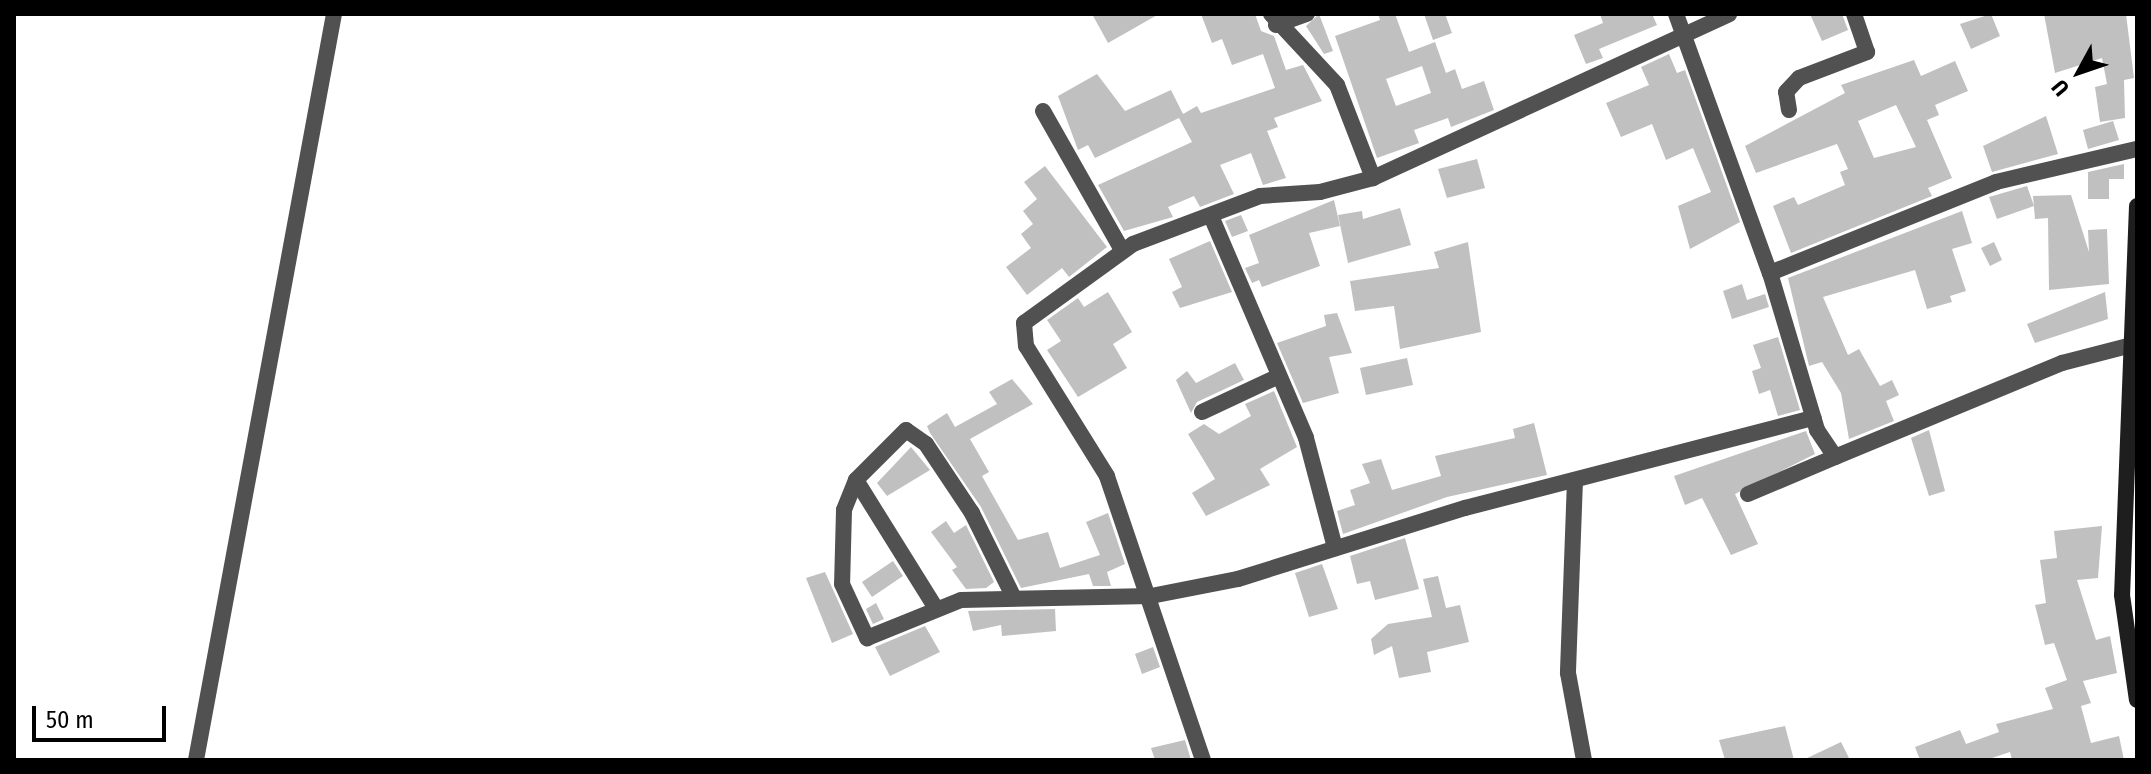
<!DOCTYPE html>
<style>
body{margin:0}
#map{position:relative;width:2151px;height:774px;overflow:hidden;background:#fff;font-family:"Fira Sans Condensed",sans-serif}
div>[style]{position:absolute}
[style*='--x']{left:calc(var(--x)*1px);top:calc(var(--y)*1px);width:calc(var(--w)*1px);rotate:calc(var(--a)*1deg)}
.building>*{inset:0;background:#c0c0c0}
.street>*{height:16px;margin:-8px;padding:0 8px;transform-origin:8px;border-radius:8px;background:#515151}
.secondary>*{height:16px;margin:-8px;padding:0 8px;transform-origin:8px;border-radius:8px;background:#1e1e1e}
span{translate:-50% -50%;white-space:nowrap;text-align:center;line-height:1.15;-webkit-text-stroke:6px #fff;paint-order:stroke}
.frame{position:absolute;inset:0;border:16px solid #000;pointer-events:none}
.north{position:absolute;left:2039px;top:32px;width:80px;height:80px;-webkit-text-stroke:6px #fff;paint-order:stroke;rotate:230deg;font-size:22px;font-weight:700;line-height:32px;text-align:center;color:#000}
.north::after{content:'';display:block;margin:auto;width:28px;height:36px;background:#000;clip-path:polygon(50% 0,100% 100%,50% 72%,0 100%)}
.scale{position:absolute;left:32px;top:706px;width:134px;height:36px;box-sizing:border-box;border:4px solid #000;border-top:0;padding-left:10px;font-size:24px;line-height:28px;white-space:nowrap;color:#000;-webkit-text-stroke:6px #fff;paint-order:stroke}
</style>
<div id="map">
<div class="building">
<div style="clip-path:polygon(1092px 14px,1159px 14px,1108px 43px)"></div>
<div style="clip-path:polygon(1201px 14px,1255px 14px,1261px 31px,1274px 36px,1286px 70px,1303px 65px,1322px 101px,1274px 118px,1278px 127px,1267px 131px,1286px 178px,1263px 185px,1251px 153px,1220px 165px,1234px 194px,1200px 207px,1194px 196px,1168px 207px,1173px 217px,1124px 231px,1098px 185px,1192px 142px,1179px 118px,1095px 158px,1088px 145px,1078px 150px,1058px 96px,1097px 74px,1125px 111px,1171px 90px,1183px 114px,1197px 106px,1201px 113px,1275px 88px,1263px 54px,1232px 65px,1222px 39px,1212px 43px)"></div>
<div style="clip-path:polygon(1319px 14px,1333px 51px,1324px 54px,1306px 26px)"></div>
<div style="clip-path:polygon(evenodd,1378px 14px,1395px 14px,1409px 52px,1435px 42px,1446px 73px,1455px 69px,1462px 89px,1484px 81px,1494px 110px,1451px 127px,1448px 118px,1414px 130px,1419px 143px,1377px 158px,1335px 36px,1380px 20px,1378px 14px,1422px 66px,1431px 93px,1396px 106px,1386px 79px,1422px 66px)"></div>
<div style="clip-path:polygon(1424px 14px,1445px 14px,1452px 33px,1433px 40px)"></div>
<div style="clip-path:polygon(1600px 14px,1652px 14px,1657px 25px,1599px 49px,1603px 58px,1586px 64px,1574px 35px,1603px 23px)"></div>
<div style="clip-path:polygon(1810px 14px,1842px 14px,1848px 30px,1822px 41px)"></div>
<div style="clip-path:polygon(1991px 14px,2000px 36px,1971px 49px,1960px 24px)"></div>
<div style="clip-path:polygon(2044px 14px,2126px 14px,2134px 78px,2124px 80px,2125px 118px,2100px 122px,2095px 87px,2107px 84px,2102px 58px,2055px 73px)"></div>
<div style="clip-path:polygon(1669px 54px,1677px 73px,1685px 70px,1740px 222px,1690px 249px,1678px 206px,1711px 192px,1693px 148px,1666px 160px,1652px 124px,1621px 137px,1606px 103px,1649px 85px,1641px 67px)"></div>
<div style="clip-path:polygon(evenodd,1914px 60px,1921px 76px,1955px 61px,1968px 91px,1935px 105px,1939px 115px,1927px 120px,1952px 178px,1928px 188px,1932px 196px,1791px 253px,1773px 206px,1794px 197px,1798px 205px,1845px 185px,1840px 172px,1848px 169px,1837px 144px,1756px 173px,1745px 146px,1845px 93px,1841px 85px,1914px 60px,1896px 105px,1916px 147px,1874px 158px,1858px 121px,1896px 105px)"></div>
<div style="clip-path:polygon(2046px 116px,2058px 154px,1992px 172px,1983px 146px)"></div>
<div style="clip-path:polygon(2113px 121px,2119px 140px,2088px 149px,2083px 130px)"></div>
<div style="clip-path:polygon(1477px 159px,1485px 188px,1447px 198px,1438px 169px)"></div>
<div style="clip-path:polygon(2124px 164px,2124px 179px,2109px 179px,2109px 199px,2088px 199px,2088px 172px)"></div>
<div style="clip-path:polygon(1045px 166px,1107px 247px,1069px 277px,1062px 268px,1027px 295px,1006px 267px,1031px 248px,1021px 234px,1033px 224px,1023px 211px,1037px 199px,1024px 182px)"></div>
<div style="clip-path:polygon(2027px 186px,2034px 206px,1997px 219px,1989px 197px)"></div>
<div style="clip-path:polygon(2071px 195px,2089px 252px,2088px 230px,2107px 229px,2109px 284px,2049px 290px,2048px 218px,2035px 219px,2033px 196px)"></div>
<div style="clip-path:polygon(1334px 200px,1340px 226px,1309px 233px,1320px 266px,1262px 287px,1259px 280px,1252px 283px,1245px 268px,1259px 263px,1249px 235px)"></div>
<div style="clip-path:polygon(1400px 208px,1411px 245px,1348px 263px,1338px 215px,1362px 211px,1363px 219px)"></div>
<div style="clip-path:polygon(1962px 211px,1972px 243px,1952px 249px,1966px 291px,1950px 296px,1952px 302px,1927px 309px,1915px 270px,1823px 297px,1848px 355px,1859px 349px,1880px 386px,1892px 380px,1899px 395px,1886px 401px,1894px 421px,1849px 439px,1841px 393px,1822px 362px,1809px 366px,1788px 278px)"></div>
<div style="clip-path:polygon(1241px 215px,1248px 231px,1232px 237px,1225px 221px)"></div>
<div style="clip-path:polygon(1210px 241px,1232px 292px,1180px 308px,1172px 292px,1182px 287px,1169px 259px)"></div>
<div style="clip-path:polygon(1468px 242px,1481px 332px,1400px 349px,1394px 306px,1355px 311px,1350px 281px,1439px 268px,1434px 252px)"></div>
<div style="clip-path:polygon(1994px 242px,2002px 260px,1990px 266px,1981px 248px)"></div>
<div style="clip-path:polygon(1742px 284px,1747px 300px,1765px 294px,1769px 307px,1732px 319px,1723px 291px)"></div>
<div style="clip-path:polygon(1108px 292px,1132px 332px,1113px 344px,1127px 368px,1078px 397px,1047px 350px,1061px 341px,1047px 320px,1078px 298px,1084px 307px)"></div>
<div style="clip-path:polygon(2105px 292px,2108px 319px,2035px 343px,2027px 324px)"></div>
<div style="clip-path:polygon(1337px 313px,1352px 353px,1329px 357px,1339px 393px,1303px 403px,1277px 343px,1326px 326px,1324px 315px)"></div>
<div style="clip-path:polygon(1778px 337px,1800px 410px,1778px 416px,1770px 390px,1759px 394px,1752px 371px,1761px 368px,1753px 345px)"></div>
<div style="clip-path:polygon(1407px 358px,1413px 385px,1366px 395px,1360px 368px)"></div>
<div style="clip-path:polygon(1235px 363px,1244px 380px,1197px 402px,1191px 413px,1176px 380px,1187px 371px,1196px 383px)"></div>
<div style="clip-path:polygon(1012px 379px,1033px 404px,970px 439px,989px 472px,982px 476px,1018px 540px,1048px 532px,1060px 568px,1100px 555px,1086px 522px,1108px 513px,1125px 564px,1107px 572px,1111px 586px,1093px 586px,1089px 574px,1021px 588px,981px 507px,930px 433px,927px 426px,947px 413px,955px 427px,997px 404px,989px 392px)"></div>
<div style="clip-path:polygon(1274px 391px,1297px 447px,1260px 469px,1270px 485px,1206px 516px,1192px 493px,1215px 479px,1188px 434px,1204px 424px,1219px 434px,1251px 416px,1245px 404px)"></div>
<div style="clip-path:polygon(1534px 423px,1547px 475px,1447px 497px,1343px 534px,1337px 511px,1355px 505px,1350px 490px,1370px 483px,1362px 464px,1381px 459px,1392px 490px,1441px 476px,1435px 456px,1515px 438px,1513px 429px)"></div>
<div style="clip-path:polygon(1929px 430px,1945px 491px,1929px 496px,1911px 438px)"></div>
<div style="clip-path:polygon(1806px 431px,1815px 454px,1735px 494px,1758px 544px,1731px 555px,1702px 498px,1685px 505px,1674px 476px)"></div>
<div style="clip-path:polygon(911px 447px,930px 470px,887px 496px,877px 483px)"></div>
<div style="clip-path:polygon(946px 521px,954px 533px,966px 525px,994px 582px,986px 588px,966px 589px,952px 570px,957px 567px,931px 532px)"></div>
<div style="clip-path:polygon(2102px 526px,2098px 578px,2077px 580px,2096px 640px,2110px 636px,2117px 673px,2083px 681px,2091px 703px,2081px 706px,2091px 743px,2119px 736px,2124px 760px,2012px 760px,2010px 752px,1986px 760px,1920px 760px,1915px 747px,1960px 730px,1966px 744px,1999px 732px,1996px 724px,2053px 709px,2045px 688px,2067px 680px,2054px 643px,2045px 645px,2035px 605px,2046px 603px,2040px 560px,2057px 558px,2054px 531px)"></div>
<div style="clip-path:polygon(1405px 538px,1419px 589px,1375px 600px,1370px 581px,1357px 584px,1350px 556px)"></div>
<div style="clip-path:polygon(893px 561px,903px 576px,872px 597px,862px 582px)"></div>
<div style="clip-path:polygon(1322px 564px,1338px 609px,1309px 617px,1295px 573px)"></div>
<div style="clip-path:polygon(825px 572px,853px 634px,832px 643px,806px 578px)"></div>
<div style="clip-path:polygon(1438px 576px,1446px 608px,1460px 605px,1469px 642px,1427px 652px,1431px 672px,1399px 678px,1392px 646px,1374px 655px,1371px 639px,1388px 624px,1432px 617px,1423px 579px)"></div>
<div style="clip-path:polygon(876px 603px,884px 619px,873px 624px,866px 609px)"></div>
<div style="clip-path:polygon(1055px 609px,1056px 631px,1002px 636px,1001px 625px,973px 631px,968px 611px)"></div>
<div style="clip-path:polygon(925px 626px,940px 652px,890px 676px,875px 647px)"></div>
<div style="clip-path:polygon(1153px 647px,1160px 667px,1142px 674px,1135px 654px)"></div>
<div style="clip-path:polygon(1785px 726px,1794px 760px,1725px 760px,1719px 740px)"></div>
<div style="clip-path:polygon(1185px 740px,1191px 760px,1155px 760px,1151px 748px)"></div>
<div style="clip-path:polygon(1841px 742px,1850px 760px,1803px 760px)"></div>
</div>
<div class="street">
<div style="--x:1271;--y:14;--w:97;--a:47.1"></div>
<div style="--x:1337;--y:85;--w:100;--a:68.8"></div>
<div style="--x:1676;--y:14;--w:276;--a:70.1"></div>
<div style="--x:1770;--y:273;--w:164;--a:73.3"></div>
<div style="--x:1817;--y:430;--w:32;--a:56"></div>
<div style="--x:1835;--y:457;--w:246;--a:-22.5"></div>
<div style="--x:2062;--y:363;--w:68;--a:-14.4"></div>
<div style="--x:1276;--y:25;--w:33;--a:-20"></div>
<div style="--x:1789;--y:110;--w:18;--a:-99"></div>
<div style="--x:1786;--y:92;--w:19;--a:-47"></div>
<div style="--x:1799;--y:78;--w:73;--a:-20.9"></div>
<div style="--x:1867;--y:52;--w:40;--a:-108.9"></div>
<div style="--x:1043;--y:111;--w:160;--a:60.4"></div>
<div style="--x:1211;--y:216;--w:241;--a:66.8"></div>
<div style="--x:1306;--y:438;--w:114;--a:75.2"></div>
<div style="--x:1770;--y:273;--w:244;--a:-21.9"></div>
<div style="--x:1996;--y:182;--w:145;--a:-13.2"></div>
<div style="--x:1202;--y:412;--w:85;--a:-25.1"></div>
<div style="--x:856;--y:480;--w:150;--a:58.1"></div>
<div style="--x:1575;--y:480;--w:193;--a:92.1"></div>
<div style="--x:1568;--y:673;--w:88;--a:79.6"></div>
<div style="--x:1748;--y:494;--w:95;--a:-23"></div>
<div style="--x:1014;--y:598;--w:95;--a:-116.3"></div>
<div style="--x:972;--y:513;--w:83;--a:-123.7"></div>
<div style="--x:926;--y:444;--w:24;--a:-145"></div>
<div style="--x:906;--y:430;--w:71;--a:135"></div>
<div style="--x:856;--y:480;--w:32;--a:112"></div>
<div style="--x:844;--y:510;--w:74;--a:91.5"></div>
<div style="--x:842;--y:584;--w:60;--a:65.2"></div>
<div style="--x:867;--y:638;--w:101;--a:-22"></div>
<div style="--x:961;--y:600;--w:190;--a:-1.2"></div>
<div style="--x:1151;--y:596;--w:89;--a:-11.1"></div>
<div style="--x:1238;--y:579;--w:238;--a:-17.4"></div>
<div style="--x:1465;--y:508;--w:360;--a:-14.5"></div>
<div style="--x:196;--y:760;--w:759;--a:-79.52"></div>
<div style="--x:1203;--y:760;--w:300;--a:-108.7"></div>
<div style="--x:1107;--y:476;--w:153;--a:-121.9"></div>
<div style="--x:1026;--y:346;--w:23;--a:-95"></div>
<div style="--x:1024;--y:323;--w:135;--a:-35.9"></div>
<div style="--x:1133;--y:244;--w:136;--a:-20.7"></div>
<div style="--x:1260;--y:196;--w:60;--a:-3.8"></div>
<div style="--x:1320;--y:192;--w:55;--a:-14.8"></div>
<div style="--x:1373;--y:178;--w:392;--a:-24.7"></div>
</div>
<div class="secondary">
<div style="--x:2137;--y:206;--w:389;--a:92.2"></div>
<div style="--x:2122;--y:595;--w:106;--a:81.9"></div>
</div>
<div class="frame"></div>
<div class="north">U</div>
<div class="scale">50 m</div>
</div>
